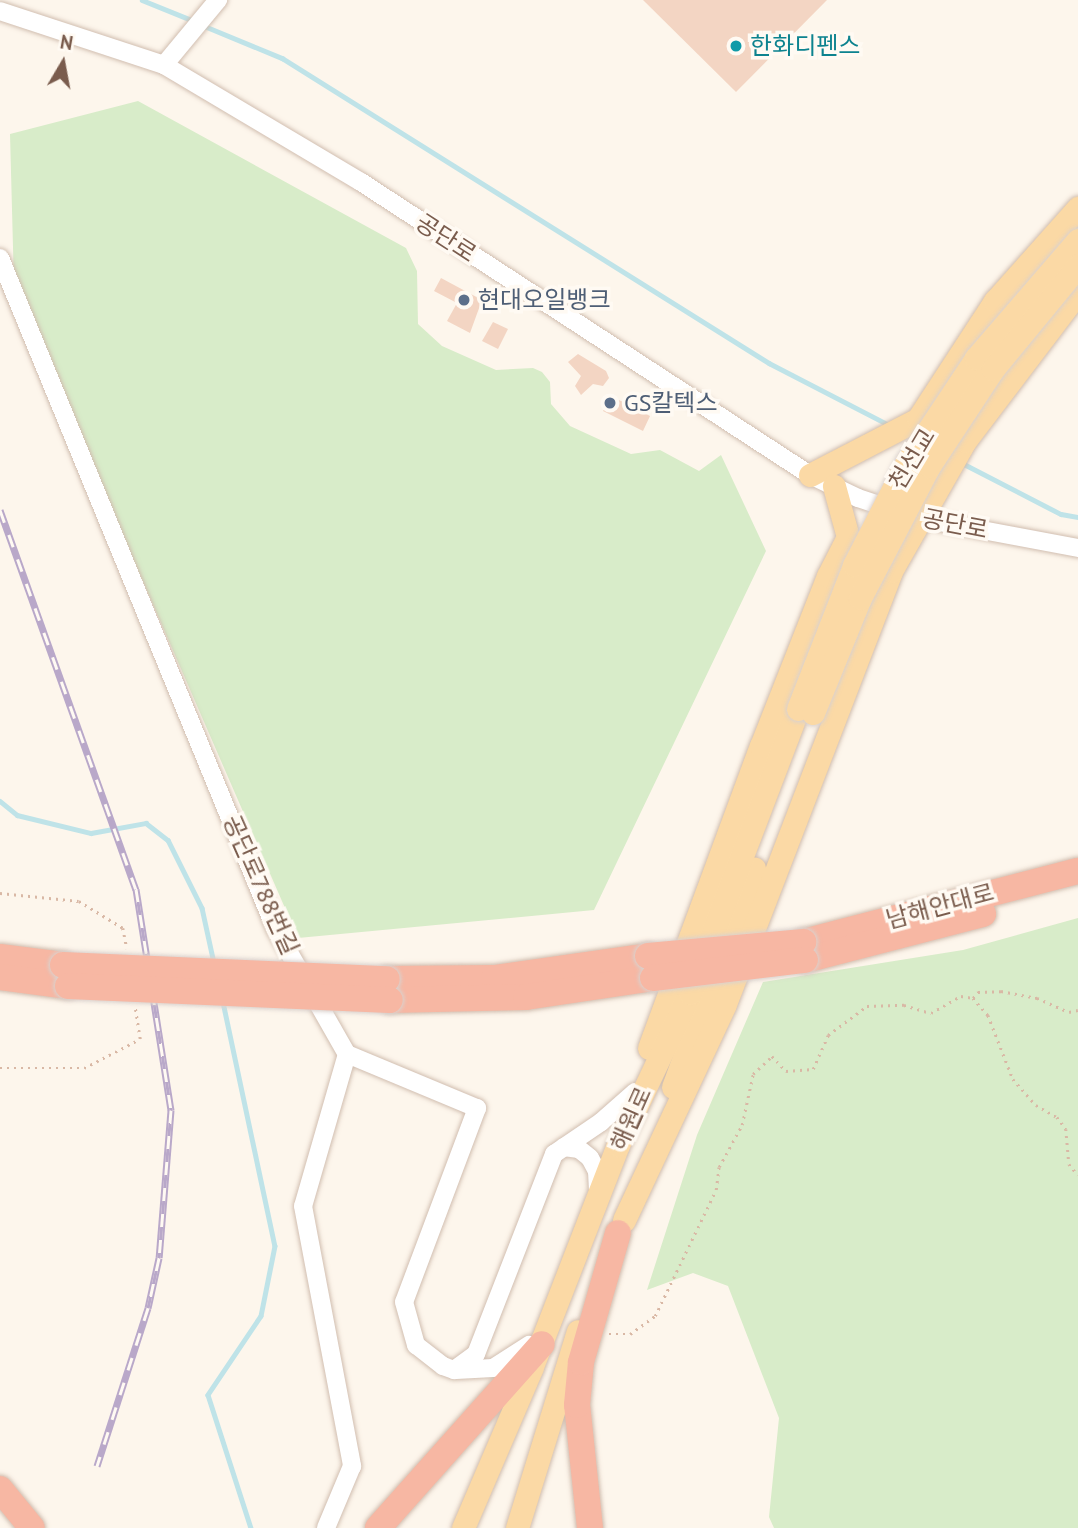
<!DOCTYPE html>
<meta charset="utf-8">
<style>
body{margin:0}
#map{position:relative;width:1078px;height:1528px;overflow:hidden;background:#fdf6ec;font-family:"PT Sans","Noto Sans KR",sans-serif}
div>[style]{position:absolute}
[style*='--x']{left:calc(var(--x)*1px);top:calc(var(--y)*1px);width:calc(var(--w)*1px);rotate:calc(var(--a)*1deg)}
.green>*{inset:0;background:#d8ecc9}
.stream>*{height:4.5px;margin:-2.25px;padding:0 2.25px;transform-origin:2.25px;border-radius:2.25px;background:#bfe3e8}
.building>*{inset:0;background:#f3d5c3}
.path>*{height:2.5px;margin-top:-1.25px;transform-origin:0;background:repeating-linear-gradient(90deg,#d9b8a5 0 2px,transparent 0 7px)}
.roads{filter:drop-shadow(0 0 2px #d1beb0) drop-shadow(0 0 2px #d1beb0)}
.minor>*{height:18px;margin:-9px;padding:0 9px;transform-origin:9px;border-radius:9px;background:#fff}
.major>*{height:23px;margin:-11.5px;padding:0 11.5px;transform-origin:11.5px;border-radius:11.5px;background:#fbd9a5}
.highway>*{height:26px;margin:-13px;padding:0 13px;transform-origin:13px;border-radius:13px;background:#f7b7a3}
.rail>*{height:7px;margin-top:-3.5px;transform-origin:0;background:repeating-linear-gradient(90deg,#fffaf3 0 13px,#b9a8c9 0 26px);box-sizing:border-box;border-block:2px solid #b9a8c9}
.bridges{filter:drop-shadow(0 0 2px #dad1cd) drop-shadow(0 0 2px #dad1cd)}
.major-bridge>*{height:23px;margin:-11.5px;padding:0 11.5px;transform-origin:11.5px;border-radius:11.5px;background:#fbd9a5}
.highway-bridge>*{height:26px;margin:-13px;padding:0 13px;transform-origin:13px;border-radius:13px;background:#f7b7a3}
.dots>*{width:19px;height:19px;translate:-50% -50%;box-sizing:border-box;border:4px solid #fffaf3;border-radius:50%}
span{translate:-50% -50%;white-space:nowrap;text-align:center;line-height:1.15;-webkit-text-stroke:7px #fffaf3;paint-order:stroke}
.culture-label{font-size:24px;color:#0d838f}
.left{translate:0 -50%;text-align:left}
.street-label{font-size:24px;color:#7a5c4d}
.service-label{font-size:24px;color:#4e5e75}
.north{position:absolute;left:28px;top:28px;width:70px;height:70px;-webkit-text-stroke:5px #fffaf3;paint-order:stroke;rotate:10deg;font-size:19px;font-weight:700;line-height:28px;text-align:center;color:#7a5c4d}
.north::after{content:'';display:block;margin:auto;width:24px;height:32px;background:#7a5c4d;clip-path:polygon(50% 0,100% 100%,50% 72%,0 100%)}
</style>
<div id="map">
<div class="green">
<div style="clip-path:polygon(138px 101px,406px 248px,417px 271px,418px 324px,442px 346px,496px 370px,533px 368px,542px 372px,550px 382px,551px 404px,570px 426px,631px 454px,660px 450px,699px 471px,721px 455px,766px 551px,594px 910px,298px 938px,14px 285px,10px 134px)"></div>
<div style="clip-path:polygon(1078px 918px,1078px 1528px,774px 1528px,769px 1517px,779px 1418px,728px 1286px,693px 1273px,647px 1290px,697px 1135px,763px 982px,963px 950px)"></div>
</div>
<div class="stream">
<div style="--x:142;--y:0;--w:56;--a:22"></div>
<div style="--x:202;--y:25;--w:87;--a:22.4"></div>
<div style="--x:282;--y:58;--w:575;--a:32.06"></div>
<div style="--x:769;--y:363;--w:135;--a:27.3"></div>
<div style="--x:962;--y:463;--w:111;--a:27.3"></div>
<div style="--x:1061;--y:514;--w:17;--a:10"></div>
<div style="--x:0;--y:801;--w:22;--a:39"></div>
<div style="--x:17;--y:815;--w:76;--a:13.7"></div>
<div style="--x:91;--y:833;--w:56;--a:-10.3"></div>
<div style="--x:146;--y:823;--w:28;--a:38"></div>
<div style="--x:168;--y:840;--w:76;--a:63.4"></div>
<div style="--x:202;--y:908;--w:56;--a:77.7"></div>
<div style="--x:223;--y:1002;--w:249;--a:78"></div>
<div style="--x:275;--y:1246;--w:71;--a:101.3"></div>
<div style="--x:261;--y:1316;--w:95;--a:123.9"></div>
<div style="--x:208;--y:1395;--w:140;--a:72.1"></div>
</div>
<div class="building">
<div style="clip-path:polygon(643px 0,827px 0,736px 92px)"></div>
<div style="clip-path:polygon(441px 278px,482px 300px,470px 333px,447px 321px,457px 303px,434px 291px)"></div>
<div style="clip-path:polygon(493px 322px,508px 329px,498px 349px,482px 341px)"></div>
<div style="clip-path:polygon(578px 354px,606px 371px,609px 378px,603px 386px,593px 384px,581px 395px,575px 386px,581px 376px,568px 362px)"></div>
<div style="clip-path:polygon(619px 400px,650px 416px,643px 431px,603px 411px,608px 403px)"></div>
</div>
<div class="path">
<div style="--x:0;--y:893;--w:79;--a:5.8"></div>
<div style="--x:79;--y:901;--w:52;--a:31.5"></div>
<div style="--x:123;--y:928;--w:21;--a:79"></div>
<div style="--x:973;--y:998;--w:23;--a:49"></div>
<div style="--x:988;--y:1015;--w:69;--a:68.7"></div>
<div style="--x:1013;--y:1079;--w:35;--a:49"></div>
<div style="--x:1036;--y:1105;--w:24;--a:30"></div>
<div style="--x:1057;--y:1117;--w:15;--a:53"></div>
<div style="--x:1066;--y:1129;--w:35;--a:85"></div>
<div style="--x:1069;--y:1164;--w:14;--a:51"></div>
<div style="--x:0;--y:1068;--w:84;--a:0"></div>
<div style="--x:84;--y:1068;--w:63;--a:-27.4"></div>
<div style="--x:140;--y:1039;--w:31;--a:-99"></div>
<div style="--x:609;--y:1334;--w:21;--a:0"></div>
<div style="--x:630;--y:1334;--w:31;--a:-36"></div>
<div style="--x:655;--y:1316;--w:140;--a:-64.2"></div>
<div style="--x:716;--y:1190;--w:23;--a:-83"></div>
<div style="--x:719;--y:1167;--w:48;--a:-61.3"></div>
<div style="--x:742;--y:1125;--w:52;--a:-77.8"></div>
<div style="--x:753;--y:1074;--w:26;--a:-43"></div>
<div style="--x:772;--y:1056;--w:21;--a:47"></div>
<div style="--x:786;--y:1071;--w:27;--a:-4"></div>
<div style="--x:813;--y:1069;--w:37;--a:-66"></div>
<div style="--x:828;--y:1035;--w:49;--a:-36.6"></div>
<div style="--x:867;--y:1006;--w:37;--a:-2"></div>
<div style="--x:904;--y:1005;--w:28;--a:17"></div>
<div style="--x:931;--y:1013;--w:34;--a:-30"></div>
<div style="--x:961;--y:996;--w:12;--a:9"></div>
<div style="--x:973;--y:998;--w:8;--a:-50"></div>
<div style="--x:978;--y:992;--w:23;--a:-2"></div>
<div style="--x:1001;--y:991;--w:37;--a:11"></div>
<div style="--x:1037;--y:998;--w:35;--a:24"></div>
<div style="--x:1069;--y:1012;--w:9;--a:-13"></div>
</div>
<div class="roads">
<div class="minor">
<div style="--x:0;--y:11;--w:173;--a:18.2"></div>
<div style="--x:164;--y:65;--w:229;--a:30.7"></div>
<div style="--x:361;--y:182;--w:536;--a:33.13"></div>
<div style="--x:810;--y:475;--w:53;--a:25.6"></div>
<div style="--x:858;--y:498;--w:63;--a:18.4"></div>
<div style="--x:918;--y:518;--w:163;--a:10.6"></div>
<div style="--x:164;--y:65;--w:85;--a:-50.3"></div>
<div style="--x:0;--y:258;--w:724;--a:67.68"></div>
<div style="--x:275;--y:928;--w:145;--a:60.3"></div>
<div style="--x:347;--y:1054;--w:158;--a:106.1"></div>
<div style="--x:303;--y:1206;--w:265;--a:79.3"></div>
<div style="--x:352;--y:1466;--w:67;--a:112.8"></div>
<div style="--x:347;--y:1054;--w:141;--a:22.6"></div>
<div style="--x:477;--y:1108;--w:207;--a:110.6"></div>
<div style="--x:404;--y:1302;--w:45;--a:74.4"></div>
<div style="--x:416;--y:1345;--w:34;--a:38"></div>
<div style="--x:443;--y:1366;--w:12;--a:20"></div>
<div style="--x:454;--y:1370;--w:27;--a:-36"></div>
<div style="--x:476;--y:1354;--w:215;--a:-68.7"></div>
<div style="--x:554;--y:1154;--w:57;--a:-34.2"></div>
<div style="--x:601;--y:1122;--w:45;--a:-41.4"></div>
<div style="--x:564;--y:1147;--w:15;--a:8"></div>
<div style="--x:579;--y:1149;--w:14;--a:39"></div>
<div style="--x:590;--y:1158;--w:15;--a:62"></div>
<div style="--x:597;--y:1171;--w:22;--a:87"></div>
<div style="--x:456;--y:1370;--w:37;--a:-3"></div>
<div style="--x:493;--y:1368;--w:43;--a:-32.6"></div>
</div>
<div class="major">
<div style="--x:810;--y:475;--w:122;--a:-27.4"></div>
<div style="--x:918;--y:419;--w:141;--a:-56.9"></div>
<div style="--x:995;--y:301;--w:125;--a:-48.3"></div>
<div style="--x:649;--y:1048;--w:322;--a:-69.7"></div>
<div style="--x:761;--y:746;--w:183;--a:-68.5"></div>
<div style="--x:828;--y:576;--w:44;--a:-62.9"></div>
<div style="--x:848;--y:537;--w:53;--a:-105.4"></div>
<div style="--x:673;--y:1087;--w:233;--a:-69.6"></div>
<div style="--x:624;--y:1220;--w:238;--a:-64.9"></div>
<div style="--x:725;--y:1004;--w:464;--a:-69"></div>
<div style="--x:891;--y:571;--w:150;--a:-60.4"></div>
<div style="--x:965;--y:441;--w:187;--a:-52.8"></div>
<div style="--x:463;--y:1528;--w:173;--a:-66.8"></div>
<div style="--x:531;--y:1369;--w:240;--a:-68.8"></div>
<div style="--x:618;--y:1145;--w:168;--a:-64.7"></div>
<div style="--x:690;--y:993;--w:304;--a:-69.2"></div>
<div style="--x:517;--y:1528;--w:206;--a:-72.8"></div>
</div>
<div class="highway">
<div style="--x:803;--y:942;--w:284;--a:-14.5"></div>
<div style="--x:0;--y:957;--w:64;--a:7.2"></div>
<div style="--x:805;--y:960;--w:184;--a:-14.5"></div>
<div style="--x:0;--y:977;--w:69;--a:7.5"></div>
<div style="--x:387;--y:979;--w:107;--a:-0.5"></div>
<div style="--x:494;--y:978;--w:156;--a:-8.1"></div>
<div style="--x:390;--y:1000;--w:136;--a:-1.3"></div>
<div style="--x:526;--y:997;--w:128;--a:-8.5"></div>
<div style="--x:0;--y:1489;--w:50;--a:50.6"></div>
<div style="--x:378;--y:1528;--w:246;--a:-48.3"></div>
<div style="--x:590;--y:1528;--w:124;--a:-96"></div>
<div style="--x:577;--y:1405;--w:43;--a:-84.7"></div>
<div style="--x:581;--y:1362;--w:134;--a:-74"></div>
</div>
</div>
<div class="rail">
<div style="--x:0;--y:510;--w:403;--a:70.3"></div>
<div style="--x:136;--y:889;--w:224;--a:81"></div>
<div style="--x:171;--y:1110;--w:148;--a:94.6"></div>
<div style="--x:159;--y:1258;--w:51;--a:102.4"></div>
<div style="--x:148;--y:1308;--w:166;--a:107.9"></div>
</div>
<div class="bridges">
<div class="major-bridge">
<div style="--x:798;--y:709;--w:155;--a:-68.7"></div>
<div style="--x:854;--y:565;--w:116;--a:-62.8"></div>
<div style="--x:907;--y:462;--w:125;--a:-56.4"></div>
<div style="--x:976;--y:358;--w:156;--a:-49.2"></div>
<div style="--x:813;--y:713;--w:124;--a:-67.8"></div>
<div style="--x:860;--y:598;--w:149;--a:-62.4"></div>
<div style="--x:929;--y:466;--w:116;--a:-56.6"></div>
<div style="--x:993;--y:369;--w:134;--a:-50.5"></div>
</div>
<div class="highway-bridge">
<div style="--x:648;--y:956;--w:156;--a:-5.2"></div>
<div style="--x:63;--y:965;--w:324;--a:2.5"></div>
<div style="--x:653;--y:978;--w:153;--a:-6.8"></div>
<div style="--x:68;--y:986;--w:322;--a:2.5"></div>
</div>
</div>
<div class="dots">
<div style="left:736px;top:46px;background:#0f9aa8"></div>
<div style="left:464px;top:300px;background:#5c6f8a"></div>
<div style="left:610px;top:403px;background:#5c6f8a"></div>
</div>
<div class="culture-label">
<span class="left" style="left:750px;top:46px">한화디펜스</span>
</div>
<div class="street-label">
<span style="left:446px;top:238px;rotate:33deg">공단로</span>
<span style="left:912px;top:459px;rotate:-59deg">천선교</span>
<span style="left:955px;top:524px;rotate:11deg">공단로</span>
<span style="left:261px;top:885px;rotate:66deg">공단로788번길</span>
<span style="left:940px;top:906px;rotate:-15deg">남해안대로</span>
<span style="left:631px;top:1119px;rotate:-66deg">해원로</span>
</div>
<div class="service-label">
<span class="left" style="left:478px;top:300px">현대오일뱅크</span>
<span class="left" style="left:624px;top:403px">GS칼텍스</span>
</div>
<div class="north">N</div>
</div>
